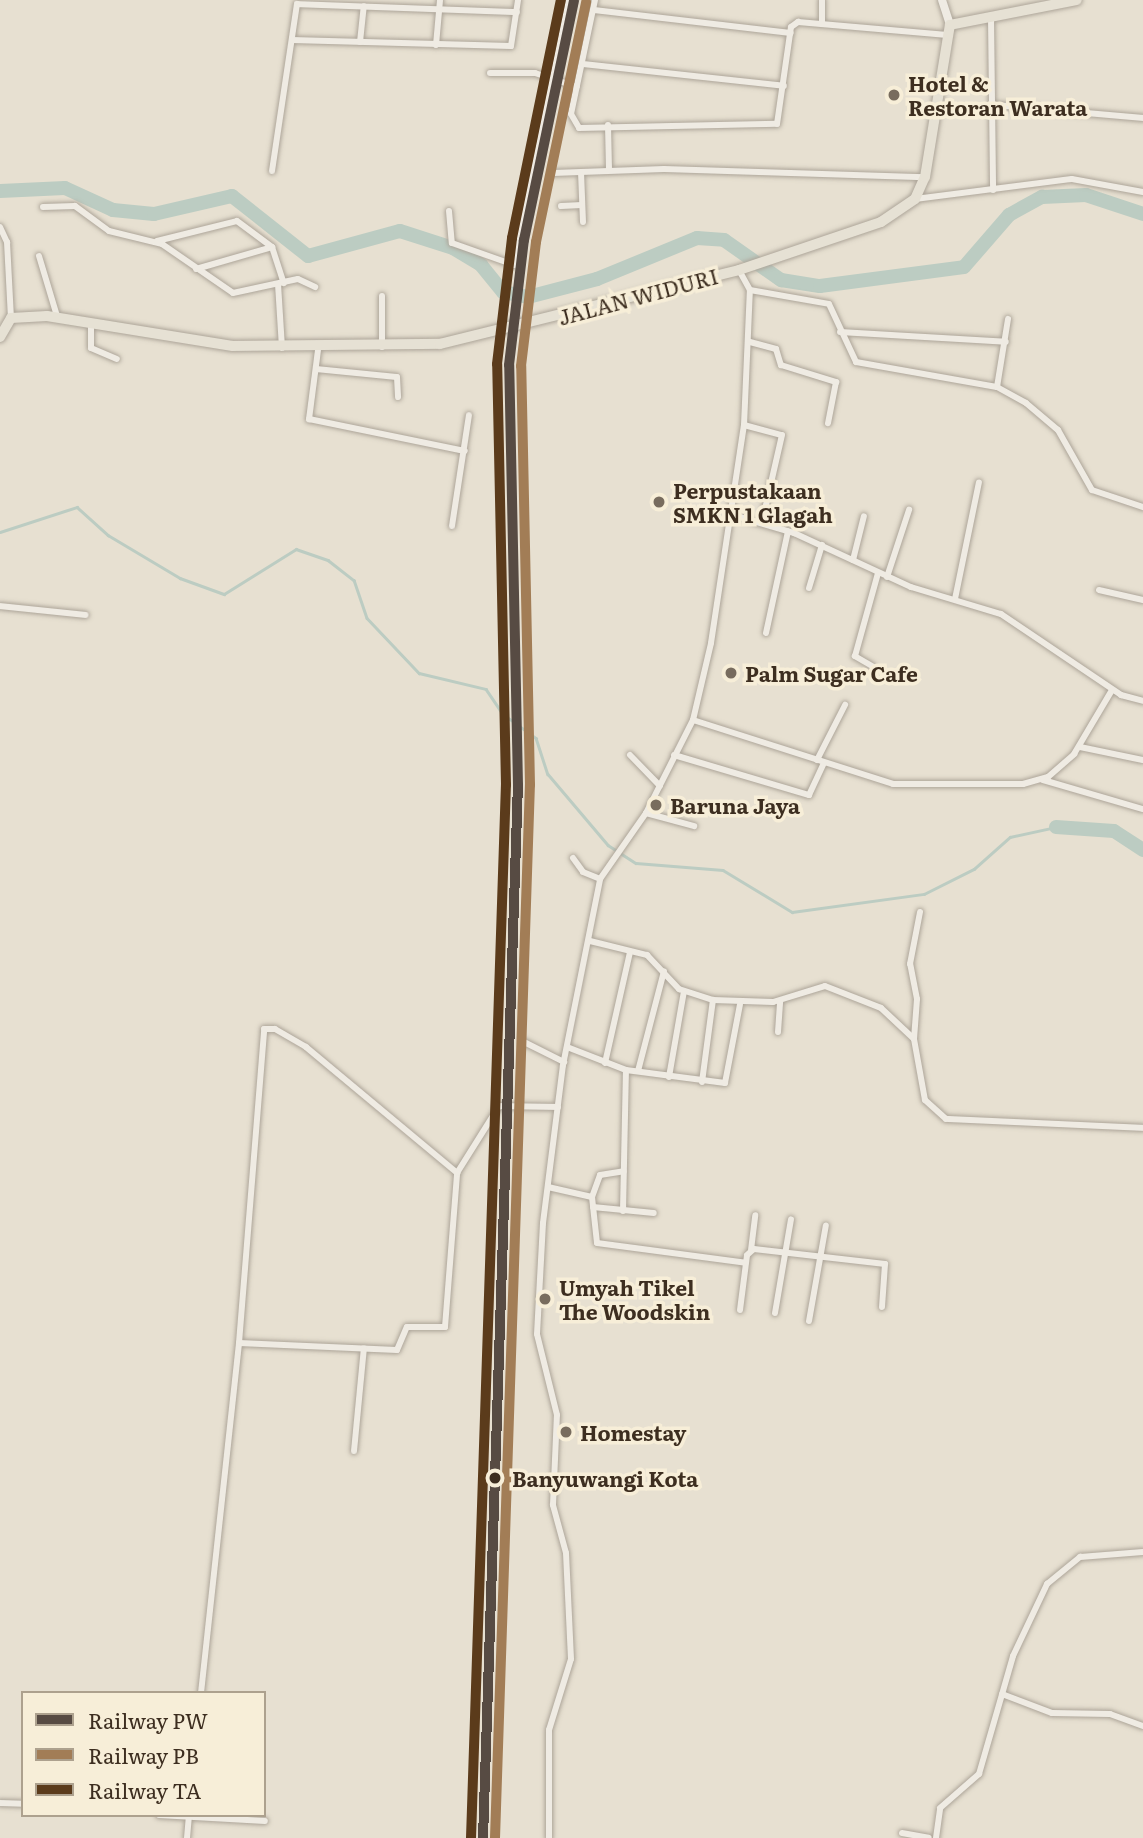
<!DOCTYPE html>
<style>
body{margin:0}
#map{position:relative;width:1143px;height:1838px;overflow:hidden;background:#e7e0d1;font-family:Literata,serif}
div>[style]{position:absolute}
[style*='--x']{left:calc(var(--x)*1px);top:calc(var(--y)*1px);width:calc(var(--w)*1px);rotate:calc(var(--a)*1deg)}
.stream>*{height:2.5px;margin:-1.25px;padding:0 1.25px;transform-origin:1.25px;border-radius:1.25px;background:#bcccc2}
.river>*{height:14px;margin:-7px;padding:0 7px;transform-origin:7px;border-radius:7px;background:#bcccc2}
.roads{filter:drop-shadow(0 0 2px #ada599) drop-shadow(0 0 2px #ada599)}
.minor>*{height:6px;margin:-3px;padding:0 3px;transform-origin:3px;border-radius:3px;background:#efebe3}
.tertiary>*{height:8px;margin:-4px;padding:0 4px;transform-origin:4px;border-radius:4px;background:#efebe3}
.primary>*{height:10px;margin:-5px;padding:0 5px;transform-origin:5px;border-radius:5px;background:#e6e1d4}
.rail-1>*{height:10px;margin:-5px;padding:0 5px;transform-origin:5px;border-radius:5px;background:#574b43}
.rail-2>*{height:10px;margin:-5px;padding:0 5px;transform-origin:5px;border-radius:5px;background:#a27d56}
.rail-3>*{height:10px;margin:-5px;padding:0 5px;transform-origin:5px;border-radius:5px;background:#5b3b1b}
.dots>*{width:19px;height:19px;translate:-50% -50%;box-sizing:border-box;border:4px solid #f7eed8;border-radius:50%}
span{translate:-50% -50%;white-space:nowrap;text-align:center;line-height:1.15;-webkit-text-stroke:7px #f7eed8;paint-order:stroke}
.poi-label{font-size:21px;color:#3d2e20;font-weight:700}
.left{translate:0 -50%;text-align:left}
.street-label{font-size:21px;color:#3d2e20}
.stop-label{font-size:21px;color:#3d2e20;font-weight:700}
.legend{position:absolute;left:21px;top:1691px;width:245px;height:126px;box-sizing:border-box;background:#f7eed8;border:2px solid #ada18e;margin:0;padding:9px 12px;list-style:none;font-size:21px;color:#3d2e20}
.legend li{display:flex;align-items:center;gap:14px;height:35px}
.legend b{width:35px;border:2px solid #ada18e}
</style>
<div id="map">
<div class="stream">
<div style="--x:0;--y:532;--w:81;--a:-18"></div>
<div style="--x:77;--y:507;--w:42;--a:42.1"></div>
<div style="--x:108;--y:535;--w:84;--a:30.8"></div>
<div style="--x:180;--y:578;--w:47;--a:20"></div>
<div style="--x:224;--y:594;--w:85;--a:-32"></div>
<div style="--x:296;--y:549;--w:34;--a:19"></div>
<div style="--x:328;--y:560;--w:33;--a:38"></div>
<div style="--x:354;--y:580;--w:40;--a:71.1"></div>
<div style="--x:367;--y:618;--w:76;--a:46.6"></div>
<div style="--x:419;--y:673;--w:69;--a:13.4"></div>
<div style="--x:486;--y:689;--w:30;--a:56"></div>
<div style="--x:503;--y:714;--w:41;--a:36"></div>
<div style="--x:536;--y:738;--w:38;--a:72"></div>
<div style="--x:548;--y:774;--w:93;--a:49.8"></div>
<div style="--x:608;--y:845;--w:33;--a:33"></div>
<div style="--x:636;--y:863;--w:87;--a:4.6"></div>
<div style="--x:723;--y:870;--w:81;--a:31.3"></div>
<div style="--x:792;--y:912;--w:133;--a:-7.8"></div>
<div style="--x:924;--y:894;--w:56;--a:-26.6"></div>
<div style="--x:974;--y:869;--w:48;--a:-41.6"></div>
<div style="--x:1010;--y:837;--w:47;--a:-12.3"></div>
</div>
<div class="river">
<div style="--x:0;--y:191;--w:65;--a:-2.6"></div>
<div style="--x:65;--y:188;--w:53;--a:24.6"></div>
<div style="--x:113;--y:210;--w:41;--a:5.6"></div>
<div style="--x:154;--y:214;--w:80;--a:-13"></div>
<div style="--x:232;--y:196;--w:97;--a:38.3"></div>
<div style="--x:308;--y:256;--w:95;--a:-15.2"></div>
<div style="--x:400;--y:231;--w:56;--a:17.8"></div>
<div style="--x:453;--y:248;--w:33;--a:31"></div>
<div style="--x:481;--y:265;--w:35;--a:51"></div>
<div style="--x:503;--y:292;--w:25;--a:11"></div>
<div style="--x:528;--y:297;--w:71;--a:-14.6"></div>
<div style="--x:597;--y:279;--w:108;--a:-22.3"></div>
<div style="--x:697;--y:238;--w:27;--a:4"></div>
<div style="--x:724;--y:240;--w:70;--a:35.1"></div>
<div style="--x:781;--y:280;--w:39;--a:9"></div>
<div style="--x:820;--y:286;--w:145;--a:-7.5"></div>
<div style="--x:964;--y:267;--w:69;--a:-49.1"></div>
<div style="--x:1009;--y:215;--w:38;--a:-29"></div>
<div style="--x:1042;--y:197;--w:44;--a:-2.6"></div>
<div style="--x:1086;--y:195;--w:60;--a:18.4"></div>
<div style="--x:1056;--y:827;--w:58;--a:3.9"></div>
<div style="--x:1114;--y:831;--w:35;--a:33"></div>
</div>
<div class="roads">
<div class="minor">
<div style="--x:595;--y:0;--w:116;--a:101.9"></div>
<div style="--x:571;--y:114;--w:16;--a:60"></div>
<div style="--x:579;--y:128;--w:198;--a:-1.2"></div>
<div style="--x:777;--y:124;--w:98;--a:-81.8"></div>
<div style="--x:791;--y:27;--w:9;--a:-36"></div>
<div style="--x:798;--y:22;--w:150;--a:5"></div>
<div style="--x:594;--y:10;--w:198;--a:6.7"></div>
<div style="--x:991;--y:18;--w:172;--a:89.3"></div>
<div style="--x:822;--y:24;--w:24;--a:-90"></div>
<div style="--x:292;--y:40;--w:219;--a:1.6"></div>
<div style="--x:511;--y:46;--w:47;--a:-81.3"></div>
<div style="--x:360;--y:42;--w:36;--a:-84"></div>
<div style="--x:436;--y:45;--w:45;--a:-84.9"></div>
<div style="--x:583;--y:64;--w:202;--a:6.2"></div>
<div style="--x:490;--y:73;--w:45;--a:0"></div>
<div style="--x:535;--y:73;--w:44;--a:18.4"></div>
<div style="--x:995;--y:105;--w:149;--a:5"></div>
<div style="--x:608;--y:125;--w:45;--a:88.7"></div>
<div style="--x:272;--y:171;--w:169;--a:-81.5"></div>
<div style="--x:297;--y:4;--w:220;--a:2.1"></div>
<div style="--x:581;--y:172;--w:50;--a:87.7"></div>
<div style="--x:553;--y:173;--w:111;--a:-2.1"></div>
<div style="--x:664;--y:169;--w:261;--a:1.8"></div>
<div style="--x:915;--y:199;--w:158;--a:-7.3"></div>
<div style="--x:1072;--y:179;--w:72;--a:10.4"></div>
<div style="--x:561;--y:206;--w:21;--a:-3"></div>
<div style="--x:43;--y:207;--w:32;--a:-2"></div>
<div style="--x:75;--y:206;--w:42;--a:36.3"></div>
<div style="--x:109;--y:231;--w:55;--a:13.8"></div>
<div style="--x:162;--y:244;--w:86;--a:34.6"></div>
<div style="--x:233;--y:293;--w:66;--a:-12.2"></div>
<div style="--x:298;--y:279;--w:19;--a:25"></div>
<div style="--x:449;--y:211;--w:32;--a:85"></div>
<div style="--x:452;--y:243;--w:66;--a:19.5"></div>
<div style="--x:514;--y:265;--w:271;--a:-78.3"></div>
<div style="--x:0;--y:227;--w:17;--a:65"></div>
<div style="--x:7;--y:242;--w:76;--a:87"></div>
<div style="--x:157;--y:241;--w:82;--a:-14"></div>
<div style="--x:237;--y:221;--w:44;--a:36.6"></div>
<div style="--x:272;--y:247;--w:38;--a:72"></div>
<div style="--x:39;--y:256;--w:63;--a:73.3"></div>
<div style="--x:196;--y:269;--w:79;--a:-16.1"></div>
<div style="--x:278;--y:284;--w:64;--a:86.4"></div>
<div style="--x:750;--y:290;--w:80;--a:10"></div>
<div style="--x:829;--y:304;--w:64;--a:65"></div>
<div style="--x:856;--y:362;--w:143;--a:10.1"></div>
<div style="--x:997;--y:387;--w:33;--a:29"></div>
<div style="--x:1026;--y:403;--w:42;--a:40.2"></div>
<div style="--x:1058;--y:430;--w:69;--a:60.5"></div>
<div style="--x:1092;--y:490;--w:54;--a:18.4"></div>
<div style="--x:382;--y:296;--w:51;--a:90"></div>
<div style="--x:91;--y:322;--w:26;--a:90"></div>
<div style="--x:91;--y:348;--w:28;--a:23"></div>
<div style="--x:840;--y:332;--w:166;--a:3.4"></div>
<div style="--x:750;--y:342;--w:27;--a:15"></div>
<div style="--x:776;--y:349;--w:17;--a:73"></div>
<div style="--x:781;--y:365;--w:58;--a:17.2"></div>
<div style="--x:836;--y:382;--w:42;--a:101"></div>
<div style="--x:318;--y:350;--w:70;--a:97.4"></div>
<div style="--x:309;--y:419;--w:159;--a:11.6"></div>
<div style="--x:316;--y:369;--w:81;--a:5.6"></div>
<div style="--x:397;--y:377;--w:20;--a:87"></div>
<div style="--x:997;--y:387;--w:69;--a:-80.8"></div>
<div style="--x:744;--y:425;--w:39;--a:15"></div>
<div style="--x:782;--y:435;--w:89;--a:102.9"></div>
<div style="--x:733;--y:515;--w:64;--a:16.4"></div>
<div style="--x:794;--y:533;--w:129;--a:24.8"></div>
<div style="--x:911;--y:587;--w:94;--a:16.7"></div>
<div style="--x:1001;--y:614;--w:145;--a:34"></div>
<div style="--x:1121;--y:695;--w:23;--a:15"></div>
<div style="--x:452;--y:526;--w:112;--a:-81.3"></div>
<div style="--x:853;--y:560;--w:45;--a:-76"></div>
<div style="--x:887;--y:577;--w:71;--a:-71.8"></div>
<div style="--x:809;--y:588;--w:45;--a:-73.2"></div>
<div style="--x:1099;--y:590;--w:45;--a:12.8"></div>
<div style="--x:955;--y:599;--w:119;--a:-78.4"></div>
<div style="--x:0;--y:606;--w:86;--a:6"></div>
<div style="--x:766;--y:633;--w:104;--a:-77.8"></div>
<div style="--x:872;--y:666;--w:20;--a:-150"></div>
<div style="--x:855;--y:656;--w:86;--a:-74.5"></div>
<div style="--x:693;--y:720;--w:210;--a:17.7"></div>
<div style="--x:893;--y:784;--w:130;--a:0"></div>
<div style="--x:1023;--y:784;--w:26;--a:-16"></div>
<div style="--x:1048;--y:777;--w:35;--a:-41"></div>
<div style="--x:1074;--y:754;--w:74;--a:-59.3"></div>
<div style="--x:1080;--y:747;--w:64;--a:11.7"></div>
<div style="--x:630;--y:755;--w:43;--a:45.9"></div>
<div style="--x:674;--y:755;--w:141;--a:16.5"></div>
<div style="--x:809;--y:795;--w:35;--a:-65"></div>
<div style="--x:817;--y:760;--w:62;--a:-63"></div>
<div style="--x:1043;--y:780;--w:104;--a:16.2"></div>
<div style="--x:646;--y:813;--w:50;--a:15.2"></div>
<div style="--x:573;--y:858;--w:17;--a:54"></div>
<div style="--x:583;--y:872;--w:18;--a:22"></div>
<div style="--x:590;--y:941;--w:59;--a:13.8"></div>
<div style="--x:647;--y:955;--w:47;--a:46.7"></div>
<div style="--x:679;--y:989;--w:36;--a:18"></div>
<div style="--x:713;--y:1000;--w:60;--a:1.9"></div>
<div style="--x:773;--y:1002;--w:54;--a:-17.1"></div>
<div style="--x:825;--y:986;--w:60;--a:21.4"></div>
<div style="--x:881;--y:1008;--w:45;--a:43.2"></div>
<div style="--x:914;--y:1039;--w:62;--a:79.8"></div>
<div style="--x:925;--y:1100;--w:28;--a:42"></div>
<div style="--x:946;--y:1119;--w:197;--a:2.6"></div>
<div style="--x:778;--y:1032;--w:31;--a:-86"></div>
<div style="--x:914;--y:1039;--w:40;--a:-85.7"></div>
<div style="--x:917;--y:999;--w:36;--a:-101"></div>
<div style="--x:910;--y:964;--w:53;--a:-79.1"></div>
<div style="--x:524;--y:1042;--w:45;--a:26.6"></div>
<div style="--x:567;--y:1047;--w:63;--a:21.3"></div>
<div style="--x:626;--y:1070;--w:100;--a:7.5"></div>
<div style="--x:725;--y:1083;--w:80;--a:-79.2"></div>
<div style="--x:605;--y:1063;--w:114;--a:-77.3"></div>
<div style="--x:638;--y:1071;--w:103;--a:-75.4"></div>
<div style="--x:669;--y:1077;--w:87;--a:-80.1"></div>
<div style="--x:702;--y:1082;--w:83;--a:-82.4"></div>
<div style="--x:548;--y:1187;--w:45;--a:12.8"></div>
<div style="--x:592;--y:1197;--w:46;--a:83.8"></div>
<div style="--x:597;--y:1243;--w:150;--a:7.6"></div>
<div style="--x:592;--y:1197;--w:23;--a:-70"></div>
<div style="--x:600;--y:1175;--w:24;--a:-9"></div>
<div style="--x:593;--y:1207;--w:61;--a:5.6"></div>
<div style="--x:623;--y:1211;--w:141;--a:-88.8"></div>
<div style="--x:751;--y:1250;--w:35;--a:-83"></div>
<div style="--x:740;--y:1310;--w:55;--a:-82.7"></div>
<div style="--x:747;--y:1255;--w:9;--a:-41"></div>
<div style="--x:754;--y:1249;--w:132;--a:6.5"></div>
<div style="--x:885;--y:1264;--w:43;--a:94"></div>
<div style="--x:775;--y:1313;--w:95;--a:-80.3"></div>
<div style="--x:809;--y:1321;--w:97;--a:-80"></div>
<div style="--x:239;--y:1343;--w:158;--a:2.5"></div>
<div style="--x:397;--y:1350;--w:25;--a:-67"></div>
<div style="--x:407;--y:1327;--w:38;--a:0"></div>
<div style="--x:445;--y:1327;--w:154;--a:-85.5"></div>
<div style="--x:457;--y:1173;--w:79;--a:-57.9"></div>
<div style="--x:499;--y:1106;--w:59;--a:1"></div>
<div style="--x:354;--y:1451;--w:103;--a:-84.5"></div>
<div style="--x:201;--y:1693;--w:352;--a:-83.8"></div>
<div style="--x:239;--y:1343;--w:315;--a:-85.4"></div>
<div style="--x:264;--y:1029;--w:11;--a:0"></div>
<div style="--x:275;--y:1029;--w:36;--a:30"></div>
<div style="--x:306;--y:1047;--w:197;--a:39.8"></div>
<div style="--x:1002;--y:1694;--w:53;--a:20.8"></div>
<div style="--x:1052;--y:1713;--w:58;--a:1"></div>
<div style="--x:1110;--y:1714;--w:35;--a:20"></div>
<div style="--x:0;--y:1803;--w:23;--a:2"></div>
<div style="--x:159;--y:1815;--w:106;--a:3.2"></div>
<div style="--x:902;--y:1833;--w:27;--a:10"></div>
<div style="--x:187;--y:1838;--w:21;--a:-85"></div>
<div style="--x:549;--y:1838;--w:108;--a:-90"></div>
<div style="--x:549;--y:1730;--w:74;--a:-72.8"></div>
<div style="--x:571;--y:1659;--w:106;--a:-92.7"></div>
<div style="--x:566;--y:1553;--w:50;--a:-105.2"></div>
<div style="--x:553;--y:1505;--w:90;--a:-87.5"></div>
<div style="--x:557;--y:1415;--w:83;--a:-103.9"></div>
<div style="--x:537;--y:1334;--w:111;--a:-86.9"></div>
<div style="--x:543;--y:1223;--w:159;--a:-82.8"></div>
<div style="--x:563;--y:1065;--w:190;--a:-78.7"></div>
<div style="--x:600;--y:879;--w:80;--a:-55.1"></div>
<div style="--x:646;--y:813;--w:104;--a:-63.2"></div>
<div style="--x:693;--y:720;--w:79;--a:-76.8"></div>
<div style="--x:711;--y:643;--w:220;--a:-81.4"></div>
<div style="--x:744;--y:425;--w:135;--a:-87.5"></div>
<div style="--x:750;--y:290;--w:23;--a:-119"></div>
<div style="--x:936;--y:1838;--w:30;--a:-82"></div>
<div style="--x:940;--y:1808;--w:52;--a:-41.1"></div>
<div style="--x:979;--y:1774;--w:123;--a:-73.9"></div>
<div style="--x:1013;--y:1656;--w:80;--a:-64.7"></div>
<div style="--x:1047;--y:1584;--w:43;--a:-39.3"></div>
<div style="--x:1080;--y:1557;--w:63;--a:-4.5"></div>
</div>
<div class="tertiary">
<div style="--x:942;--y:0;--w:26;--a:72"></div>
</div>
<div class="primary">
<div style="--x:0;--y:337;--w:22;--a:-60"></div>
<div style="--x:11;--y:318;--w:36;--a:-3"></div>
<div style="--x:47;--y:316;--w:188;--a:9.2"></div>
<div style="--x:233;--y:346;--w:207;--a:-0.6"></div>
<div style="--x:440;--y:344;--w:308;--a:-13.9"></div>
<div style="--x:739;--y:270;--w:150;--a:-18.7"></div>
<div style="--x:881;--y:222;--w:41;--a:-34.1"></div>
<div style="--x:915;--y:199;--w:24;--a:-66"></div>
<div style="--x:925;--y:177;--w:154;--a:-80.7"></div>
<div style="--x:950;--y:25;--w:129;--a:-11.1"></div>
</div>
</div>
<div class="rail-1">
<div style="--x:483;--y:1838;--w:1054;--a:-88.1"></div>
<div style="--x:518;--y:785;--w:420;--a:-91.2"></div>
<div style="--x:509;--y:365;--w:126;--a:-83.2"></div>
<div style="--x:524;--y:240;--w:245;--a:-78.2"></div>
</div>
<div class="rail-2">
<div style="--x:495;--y:1838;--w:1054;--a:-88.1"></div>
<div style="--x:530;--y:785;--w:419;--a:-91.2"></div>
<div style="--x:521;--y:366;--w:125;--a:-83.1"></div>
<div style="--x:536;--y:242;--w:245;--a:-78.2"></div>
</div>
<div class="rail-3">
<div style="--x:471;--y:1838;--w:1054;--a:-88.1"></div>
<div style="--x:506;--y:785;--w:421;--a:-91.2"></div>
<div style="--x:497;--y:364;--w:127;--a:-83.2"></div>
<div style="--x:512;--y:238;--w:243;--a:-78.4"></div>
</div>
<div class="dots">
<div style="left:894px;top:95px;background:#786c5e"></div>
<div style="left:659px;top:502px;background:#786c5e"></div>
<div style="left:731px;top:673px;background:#786c5e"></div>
<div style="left:656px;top:805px;background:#786c5e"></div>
<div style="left:545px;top:1299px;background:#786c5e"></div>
<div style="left:566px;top:1432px;background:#786c5e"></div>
<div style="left:495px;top:1478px;background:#3d2e20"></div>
</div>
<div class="poi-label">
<span class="left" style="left:908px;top:95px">Hotel &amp;<br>Restoran Warata</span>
<span class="left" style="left:673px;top:502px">Perpustakaan<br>SMKN 1 Glagah</span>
<span class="left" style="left:745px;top:673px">Palm Sugar Cafe</span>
<span class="left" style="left:670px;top:805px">Baruna Jaya</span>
<span class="left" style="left:559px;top:1299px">Umyah Tikel<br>The Woodskin</span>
<span class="left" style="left:580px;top:1432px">Homestay</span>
</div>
<div class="street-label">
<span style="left:638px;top:296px;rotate:-15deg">JALAN WIDURI</span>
</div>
<div class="stop-label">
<span class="left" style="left:512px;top:1478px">Banyuwangi Kota</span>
</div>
<ul class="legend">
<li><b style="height:9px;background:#574b43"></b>Railway PW</li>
<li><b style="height:9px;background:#a27d56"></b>Railway PB</li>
<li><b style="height:9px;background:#5b3b1b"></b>Railway TA</li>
</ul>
</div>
